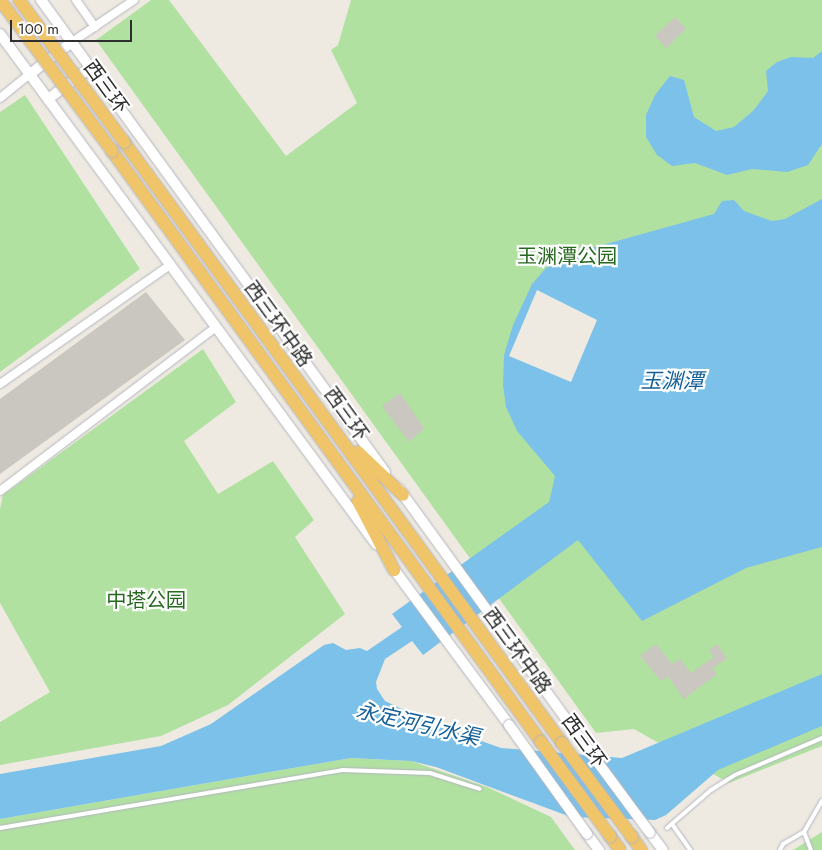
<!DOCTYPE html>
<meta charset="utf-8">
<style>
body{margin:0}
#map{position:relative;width:822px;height:850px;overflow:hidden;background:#eeeae1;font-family:Jost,"Noto Sans SC",sans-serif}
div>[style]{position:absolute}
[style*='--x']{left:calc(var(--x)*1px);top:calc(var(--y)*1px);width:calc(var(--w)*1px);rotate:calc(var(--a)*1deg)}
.green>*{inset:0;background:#b1e1a1}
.water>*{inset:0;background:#7bc1e9}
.pier>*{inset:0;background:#eeeae1}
.building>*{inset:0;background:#cac6c0}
.roads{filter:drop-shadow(0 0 1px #b4b6c0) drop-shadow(0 0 1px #b4b6c0)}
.service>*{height:4px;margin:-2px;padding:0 2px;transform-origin:2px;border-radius:2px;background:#fff}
.minor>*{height:8px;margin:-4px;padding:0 4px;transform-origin:4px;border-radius:4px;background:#fff}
.tertiary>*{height:10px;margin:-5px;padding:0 5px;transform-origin:5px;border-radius:5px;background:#fff}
.trunk>*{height:12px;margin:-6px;padding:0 6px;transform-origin:6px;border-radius:6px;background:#f0c468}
.bridges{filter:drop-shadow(0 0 1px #b4b6c0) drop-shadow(0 0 1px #b4b6c0)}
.tertiary-bridge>*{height:10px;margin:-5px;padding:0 5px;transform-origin:5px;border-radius:5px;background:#fff}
.trunk-bridge>*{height:12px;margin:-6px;padding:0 6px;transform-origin:6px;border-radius:6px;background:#f0c468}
span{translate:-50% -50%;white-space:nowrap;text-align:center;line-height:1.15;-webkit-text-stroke:4.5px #fff;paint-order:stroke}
.street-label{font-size:20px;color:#2e2e2e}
.park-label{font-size:20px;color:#286920}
.water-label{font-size:21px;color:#16609a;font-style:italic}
.scale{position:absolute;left:10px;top:20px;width:122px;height:22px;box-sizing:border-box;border:2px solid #2e2e2e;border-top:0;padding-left:6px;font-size:15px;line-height:18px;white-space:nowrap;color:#2e2e2e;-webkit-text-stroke:4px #fff;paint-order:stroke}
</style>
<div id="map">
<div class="green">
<div style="clip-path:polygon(151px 0,169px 0,286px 156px,357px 103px,331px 50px,338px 45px,351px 0,822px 0,822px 746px,729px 783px,634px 729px,596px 733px,96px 40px)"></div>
<div style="clip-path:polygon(25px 95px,140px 269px,0 372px,0 112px)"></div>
<div style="clip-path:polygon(203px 349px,236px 402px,184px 441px,218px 494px,273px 461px,314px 520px,295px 537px,345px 614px,228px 705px,161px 736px,0 765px,0 722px,50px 692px,0 603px,0 509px,3px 495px)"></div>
<div style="clip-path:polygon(351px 758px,411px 761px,487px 787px,551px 817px,575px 850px,0 850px,0 819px)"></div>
<div style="clip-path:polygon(822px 832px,822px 850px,793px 850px)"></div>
</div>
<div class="water">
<div style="clip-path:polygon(822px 51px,822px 144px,808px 165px,787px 172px,752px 169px,727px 175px,695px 163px,672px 166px,657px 155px,646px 137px,646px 115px,655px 95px,670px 76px,684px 80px,694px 117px,716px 131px,734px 127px,754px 110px,768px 91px,766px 71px,777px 62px,791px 57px,813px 58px)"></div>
<div style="clip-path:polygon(822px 199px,822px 547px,746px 568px,642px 621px,578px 540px,423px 655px,412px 641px,385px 659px,376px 682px,377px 689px,385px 701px,436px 725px,501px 748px,622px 758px,822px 674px,822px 726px,718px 770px,666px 815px,655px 820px,571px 817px,436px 767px,411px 761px,351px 758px,0 819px,0 774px,161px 746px,211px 724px,324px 645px,333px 643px,346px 650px,360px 648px,367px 651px,402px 627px,392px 614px,549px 502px,555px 476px,517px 431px,506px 407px,503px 385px,504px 355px,513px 325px,532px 284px,546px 268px,570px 254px,714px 214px,722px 201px,734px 200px,744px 211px,772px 221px,785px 219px)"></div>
</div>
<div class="pier">
<div style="clip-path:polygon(537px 290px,597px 320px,571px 382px,509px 356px)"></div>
</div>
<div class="building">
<div style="clip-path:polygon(675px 17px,686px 29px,666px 48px,655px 36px)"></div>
<div style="clip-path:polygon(146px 292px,185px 340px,0 474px,0 399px)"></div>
<div style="clip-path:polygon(400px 393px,424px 428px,409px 442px,382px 406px)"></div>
<div style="clip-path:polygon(656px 644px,672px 664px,680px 659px,691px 673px,714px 657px,709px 650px,717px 644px,727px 658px,712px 669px,717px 674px,684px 699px,668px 677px,661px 681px,640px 656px)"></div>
</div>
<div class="roads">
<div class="service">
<div style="--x:672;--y:824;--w:32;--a:55"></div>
<div style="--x:0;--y:828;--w:347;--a:-9.6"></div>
<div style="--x:342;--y:770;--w:88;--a:2"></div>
<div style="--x:430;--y:773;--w:52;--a:17.7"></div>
<div style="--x:667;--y:828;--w:58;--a:-40.8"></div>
<div style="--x:711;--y:790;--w:28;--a:-32"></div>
<div style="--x:735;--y:775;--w:95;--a:-23"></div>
<div style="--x:804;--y:832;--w:36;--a:-60"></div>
<div style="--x:780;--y:850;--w:7;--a:-63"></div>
<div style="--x:783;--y:844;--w:24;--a:-30"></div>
<div style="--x:804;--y:832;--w:19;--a:69"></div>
</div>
<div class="minor">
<div style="--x:76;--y:0;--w:33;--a:55"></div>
<div style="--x:72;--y:42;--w:75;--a:-34.1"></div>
<div style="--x:0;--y:98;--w:38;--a:-39"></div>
<div style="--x:0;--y:384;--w:208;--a:-35"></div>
<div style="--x:0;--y:491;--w:271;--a:-37.2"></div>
</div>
<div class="tertiary">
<div style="--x:41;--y:0;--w:584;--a:53.91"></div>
<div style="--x:0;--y:34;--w:634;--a:53.6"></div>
<div style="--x:30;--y:74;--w:53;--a:-37.3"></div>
<div style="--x:48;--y:99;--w:52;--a:-36.4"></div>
<div style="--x:399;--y:489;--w:316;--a:54"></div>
<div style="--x:390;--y:564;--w:200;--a:53.5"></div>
<div style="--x:650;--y:833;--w:21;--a:53"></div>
<div style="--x:587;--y:834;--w:20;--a:53"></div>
</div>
<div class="trunk">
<div style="--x:124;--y:142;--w:744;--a:53.92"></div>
<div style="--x:112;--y:151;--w:730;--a:54.02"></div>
<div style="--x:358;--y:452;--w:62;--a:43.7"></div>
<div style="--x:358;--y:501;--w:78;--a:62.4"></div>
<div style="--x:610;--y:836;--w:17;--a:54"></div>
<div style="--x:632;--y:837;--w:16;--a:55"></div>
</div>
</div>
<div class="bridges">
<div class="tertiary-bridge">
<div style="--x:509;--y:725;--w:134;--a:54.4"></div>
<div style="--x:585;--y:745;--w:109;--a:53.5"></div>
</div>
<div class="trunk-bridge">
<div style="--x:0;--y:0;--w:188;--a:53.4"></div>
<div style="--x:19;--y:0;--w:177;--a:53.5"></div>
<div style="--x:541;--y:742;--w:117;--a:53.7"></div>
<div style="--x:562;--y:743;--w:117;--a:53.3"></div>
</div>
</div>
<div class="street-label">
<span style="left:106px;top:87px;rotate:54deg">西三环</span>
<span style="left:278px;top:324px;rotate:54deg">西三环中路</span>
<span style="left:346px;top:414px;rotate:54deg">西三环</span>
<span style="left:517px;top:651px;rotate:54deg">西三环中路</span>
<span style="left:584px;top:741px;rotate:54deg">西三环</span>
</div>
<div class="park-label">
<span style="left:567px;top:256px">玉渊潭公园</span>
<span style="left:146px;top:600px">中塔公园</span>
</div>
<div class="water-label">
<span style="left:672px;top:381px">玉渊潭</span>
<span style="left:418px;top:724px;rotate:13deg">永定河引水渠</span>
</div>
<div class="scale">100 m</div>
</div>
